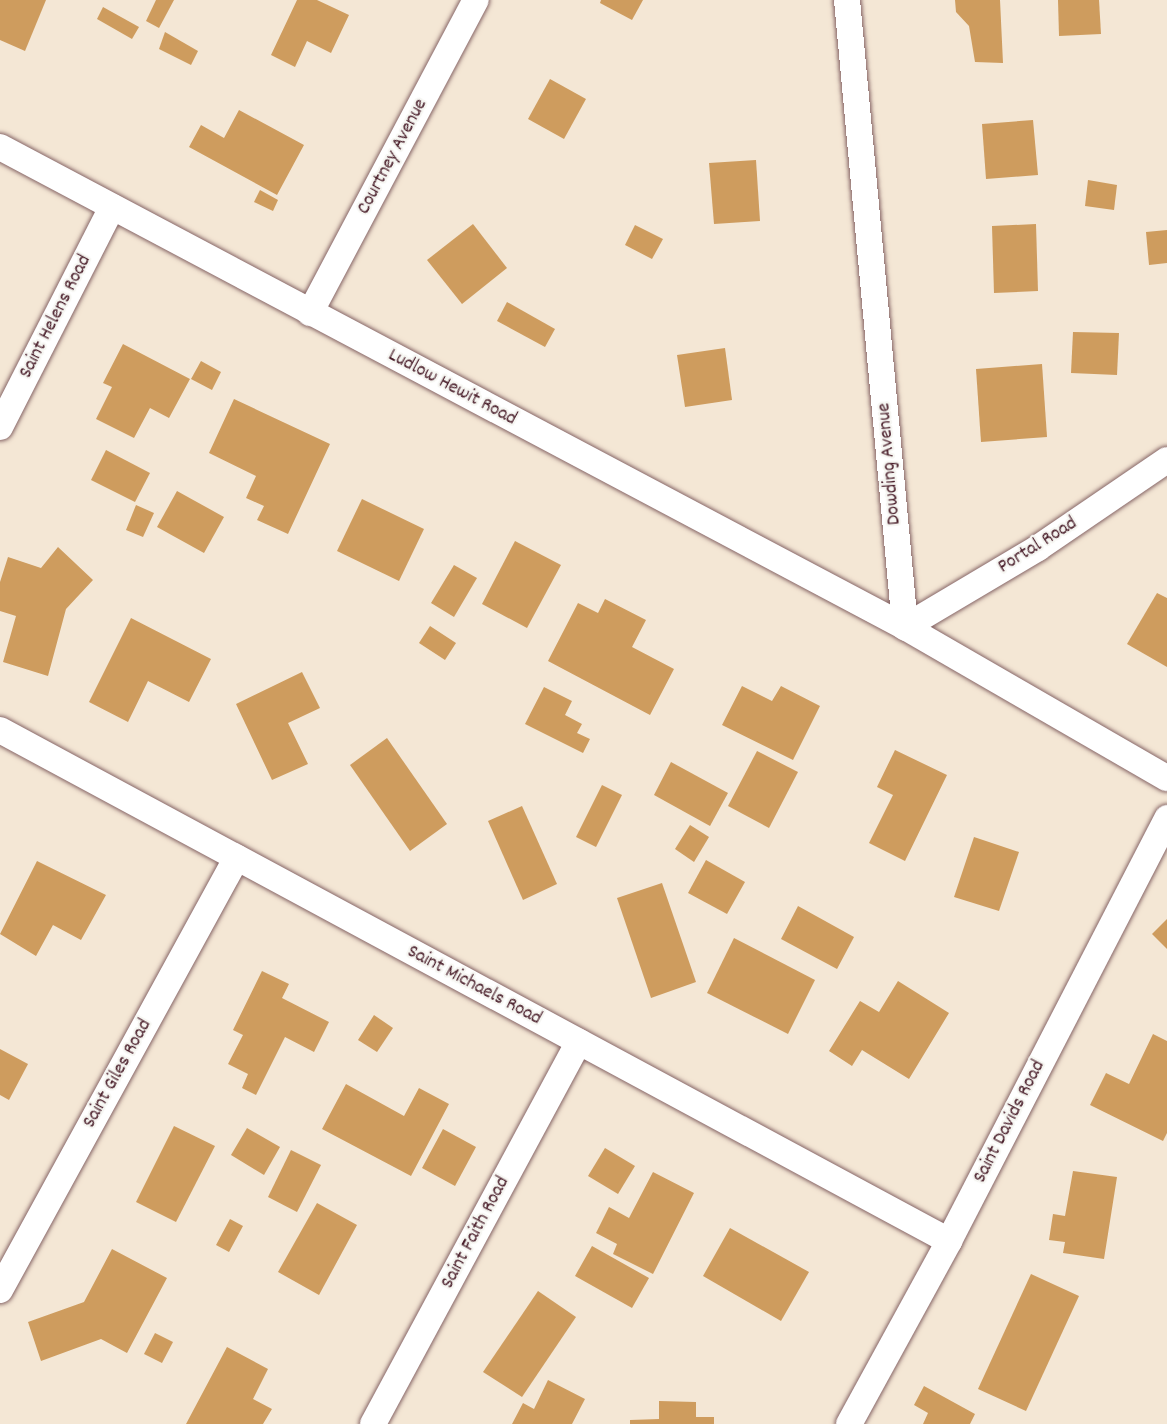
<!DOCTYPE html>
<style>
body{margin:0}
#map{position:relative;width:1167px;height:1424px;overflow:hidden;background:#f4e7d5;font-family:Dekko,sans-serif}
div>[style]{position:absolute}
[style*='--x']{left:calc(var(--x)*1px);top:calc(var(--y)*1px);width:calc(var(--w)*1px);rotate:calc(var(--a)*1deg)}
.building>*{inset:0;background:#ce9c5e}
.roads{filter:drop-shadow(0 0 2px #866566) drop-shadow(0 0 2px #866566)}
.minor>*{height:26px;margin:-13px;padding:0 13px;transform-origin:13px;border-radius:13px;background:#fff}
span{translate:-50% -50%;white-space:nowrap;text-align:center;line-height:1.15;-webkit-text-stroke:4.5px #f6f6f2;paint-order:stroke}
.street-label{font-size:20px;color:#4a1f2b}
</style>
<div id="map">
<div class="building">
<div style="clip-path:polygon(0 0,46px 0,25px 51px,0 40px)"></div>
<div style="clip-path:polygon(156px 0,174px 0,159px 28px,146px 21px)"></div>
<div style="clip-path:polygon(297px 0,317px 0,349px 15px,331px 53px,307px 41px,295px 67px,271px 55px)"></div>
<div style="clip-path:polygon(601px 0,643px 0,632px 20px,600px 3px)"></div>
<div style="clip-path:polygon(955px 0,1000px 0,1003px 63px,975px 62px,969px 26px,956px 12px)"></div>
<div style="clip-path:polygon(1058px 0,1099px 0,1101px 34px,1059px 36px)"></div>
<div style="clip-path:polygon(103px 7px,139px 27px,132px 39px,97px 19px)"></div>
<div style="clip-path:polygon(165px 32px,198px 51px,191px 65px,159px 49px)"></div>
<div style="clip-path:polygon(550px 79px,586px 99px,564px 139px,528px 119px)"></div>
<div style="clip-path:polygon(239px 110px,304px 145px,277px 195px,189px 147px,201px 125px,224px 138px)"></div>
<div style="clip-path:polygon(1033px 120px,1038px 175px,986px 179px,982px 124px)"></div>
<div style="clip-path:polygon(756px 160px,760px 221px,714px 224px,709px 163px)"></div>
<div style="clip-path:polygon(1088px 180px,1117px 185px,1114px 210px,1085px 206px)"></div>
<div style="clip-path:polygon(260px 190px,278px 200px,273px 211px,254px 202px)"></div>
<div style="clip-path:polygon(473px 224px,507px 268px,462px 304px,427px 260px)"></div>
<div style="clip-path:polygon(1036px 224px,1038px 291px,994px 293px,992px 226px)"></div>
<div style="clip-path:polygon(635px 225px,663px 239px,652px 259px,625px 245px)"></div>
<div style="clip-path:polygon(1167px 230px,1167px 263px,1149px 265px,1146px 232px)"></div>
<div style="clip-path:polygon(507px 302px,555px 329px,545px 347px,497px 321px)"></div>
<div style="clip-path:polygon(1073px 332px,1119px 333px,1117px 375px,1071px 373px)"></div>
<div style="clip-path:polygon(123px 344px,190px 379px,169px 418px,150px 408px,134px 438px,96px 419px,112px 387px,103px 383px)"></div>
<div style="clip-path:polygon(725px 348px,732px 400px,685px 407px,677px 355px)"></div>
<div style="clip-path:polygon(201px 361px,221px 372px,212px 390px,191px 379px)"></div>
<div style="clip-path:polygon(1042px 364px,1047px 437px,981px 442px,976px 369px)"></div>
<div style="clip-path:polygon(234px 399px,330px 444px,288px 534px,257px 520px,264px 506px,246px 498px,256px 476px,209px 453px)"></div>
<div style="clip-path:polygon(106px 450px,150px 473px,135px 502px,91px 480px)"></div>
<div style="clip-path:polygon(177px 491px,224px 517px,204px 553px,157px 527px)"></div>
<div style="clip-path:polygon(362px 499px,424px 529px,399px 581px,337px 551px)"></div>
<div style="clip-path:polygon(136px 505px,154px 513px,143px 537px,126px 530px)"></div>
<div style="clip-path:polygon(515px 541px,561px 565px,527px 628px,482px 604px)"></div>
<div style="clip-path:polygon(58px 547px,93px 580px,66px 609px,48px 676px,3px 662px,16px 616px,0 611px,0 582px,8px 557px,41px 568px)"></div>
<div style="clip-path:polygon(454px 565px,477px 578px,454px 617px,431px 603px)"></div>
<div style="clip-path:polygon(1157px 593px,1167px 598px,1167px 667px,1127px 644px)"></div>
<div style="clip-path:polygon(605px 599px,646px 620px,632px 647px,674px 669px,650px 715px,548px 661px,578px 603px,598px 613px)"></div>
<div style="clip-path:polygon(131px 618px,211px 659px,189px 702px,148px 681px,128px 722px,89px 702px)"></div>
<div style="clip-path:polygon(430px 626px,456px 643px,445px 660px,419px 643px)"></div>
<div style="clip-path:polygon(302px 672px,320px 708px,288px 723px,308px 764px,272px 780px,236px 704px)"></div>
<div style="clip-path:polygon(742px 686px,772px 701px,781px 686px,820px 706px,793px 760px,722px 725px)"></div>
<div style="clip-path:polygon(544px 687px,572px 701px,565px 715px,582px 724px,577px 733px,590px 739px,583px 753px,525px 724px)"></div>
<div style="clip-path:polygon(387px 738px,447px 824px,410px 851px,350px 765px)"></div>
<div style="clip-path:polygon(895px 750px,947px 775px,905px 861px,869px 843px,893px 795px,877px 787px)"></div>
<div style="clip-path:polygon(757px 751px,798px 772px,769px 828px,728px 806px)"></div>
<div style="clip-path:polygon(671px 762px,728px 793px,710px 826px,654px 795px)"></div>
<div style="clip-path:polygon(602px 785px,622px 795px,596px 847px,576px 837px)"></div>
<div style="clip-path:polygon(522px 806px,557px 884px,523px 900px,488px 821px)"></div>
<div style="clip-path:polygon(690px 825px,709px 837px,694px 862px,675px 849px)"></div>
<div style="clip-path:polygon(974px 837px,1019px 852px,999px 911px,954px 897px)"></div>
<div style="clip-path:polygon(706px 860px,745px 882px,727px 914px,688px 893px)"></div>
<div style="clip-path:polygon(37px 861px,106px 895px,81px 940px,53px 925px,36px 956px,0 934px)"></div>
<div style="clip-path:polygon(662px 883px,696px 982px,651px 998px,617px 898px)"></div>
<div style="clip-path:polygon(798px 906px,854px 937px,837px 969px,781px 939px)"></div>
<div style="clip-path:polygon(1167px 919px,1167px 949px,1152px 934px)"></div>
<div style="clip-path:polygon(734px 938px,815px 980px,788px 1034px,707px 993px)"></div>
<div style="clip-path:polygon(262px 971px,289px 984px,282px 998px,329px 1022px,314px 1052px,285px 1037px,256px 1095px,242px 1088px,248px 1074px,228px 1064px,243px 1035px,233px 1030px)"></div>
<div style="clip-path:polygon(898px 981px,949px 1013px,909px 1079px,862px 1050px,852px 1066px,829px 1051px,860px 1001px,879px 1012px)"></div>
<div style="clip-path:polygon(374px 1015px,393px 1028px,377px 1052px,358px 1040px)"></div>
<div style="clip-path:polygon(1153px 1034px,1167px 1041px,1167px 1133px,1163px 1141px,1090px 1105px,1106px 1073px,1129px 1084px)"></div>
<div style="clip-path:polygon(0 1049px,28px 1064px,9px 1100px,0 1095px)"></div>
<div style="clip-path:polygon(346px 1084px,404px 1116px,419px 1088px,449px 1104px,411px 1176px,322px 1129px)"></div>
<div style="clip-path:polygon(174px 1126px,215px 1146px,176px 1222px,136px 1202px)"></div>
<div style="clip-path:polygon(247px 1128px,280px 1147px,264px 1175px,231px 1155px)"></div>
<div style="clip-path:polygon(443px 1129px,476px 1147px,455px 1186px,422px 1168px)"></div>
<div style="clip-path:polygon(605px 1148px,635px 1166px,618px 1194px,588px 1176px)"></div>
<div style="clip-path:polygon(291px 1150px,321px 1165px,297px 1212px,268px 1197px)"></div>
<div style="clip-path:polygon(1073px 1171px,1117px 1177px,1104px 1259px,1063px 1253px,1065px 1242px,1049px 1240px,1053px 1214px,1065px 1216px)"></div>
<div style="clip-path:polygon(653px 1172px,694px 1193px,653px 1274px,613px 1254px,617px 1244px,596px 1233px,609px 1207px,629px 1218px)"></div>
<div style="clip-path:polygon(317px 1203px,357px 1225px,319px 1295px,278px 1272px)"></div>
<div style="clip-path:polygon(230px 1219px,243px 1226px,229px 1252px,216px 1245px)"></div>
<div style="clip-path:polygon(730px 1228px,809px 1272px,781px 1321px,703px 1276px)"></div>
<div style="clip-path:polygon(592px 1246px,649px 1278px,632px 1308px,575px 1276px)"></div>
<div style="clip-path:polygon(112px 1249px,167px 1278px,127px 1353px,101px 1339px,41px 1361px,28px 1322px,84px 1302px)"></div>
<div style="clip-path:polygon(1031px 1274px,1079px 1296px,1026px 1411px,978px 1389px)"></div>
<div style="clip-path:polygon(538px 1291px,576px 1317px,522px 1397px,483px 1372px)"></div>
<div style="clip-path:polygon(155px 1333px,173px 1342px,162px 1363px,144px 1354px)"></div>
<div style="clip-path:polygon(227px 1347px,268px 1369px,253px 1399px,272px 1409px,263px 1424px,186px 1424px)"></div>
<div style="clip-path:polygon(548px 1380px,585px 1399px,572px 1424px,512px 1424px,523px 1403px,534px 1409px)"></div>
<div style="clip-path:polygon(924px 1386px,975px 1414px,970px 1424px,923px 1424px,928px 1413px,914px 1405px)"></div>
<div style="clip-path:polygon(659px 1401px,696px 1402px,696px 1417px,714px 1417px,714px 1424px,630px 1424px,630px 1420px,659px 1419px)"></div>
</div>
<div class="roads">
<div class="minor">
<div style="--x:847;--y:0;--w:630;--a:84.71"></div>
<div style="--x:905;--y:627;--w:302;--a:30"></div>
<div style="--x:0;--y:147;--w:1024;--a:27.94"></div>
<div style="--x:905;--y:627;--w:155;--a:-30.7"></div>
<div style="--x:1038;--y:548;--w:156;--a:-34.3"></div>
<div style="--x:310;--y:313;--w:354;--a:-62.1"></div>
<div style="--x:0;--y:427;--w:247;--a:-63"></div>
<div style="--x:0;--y:730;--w:1078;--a:28.3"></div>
<div style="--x:0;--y:1290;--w:493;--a:-61.3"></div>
<div style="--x:373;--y:1424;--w:434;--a:-61.7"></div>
<div style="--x:849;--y:1424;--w:209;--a:-61.3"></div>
<div style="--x:949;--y:1241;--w:476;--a:-62.7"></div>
</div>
</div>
<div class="street-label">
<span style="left:393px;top:157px;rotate:-62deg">Courtney Avenue</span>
<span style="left:56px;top:317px;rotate:-63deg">Saint Helens Road</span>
<span style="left:452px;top:388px;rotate:28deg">Ludlow Hewit Road</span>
<span style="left:890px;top:464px;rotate:-95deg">Dowding Avenue</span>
<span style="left:1038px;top:546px;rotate:-32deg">Portal Road</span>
<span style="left:474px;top:986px;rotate:28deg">Saint Michaels Road</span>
<span style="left:118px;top:1074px;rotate:-61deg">Saint Giles Road</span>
<span style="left:1010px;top:1122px;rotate:-63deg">Saint Davids Road</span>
<span style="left:476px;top:1233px;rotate:-62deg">Saint Faith Road</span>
</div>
</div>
